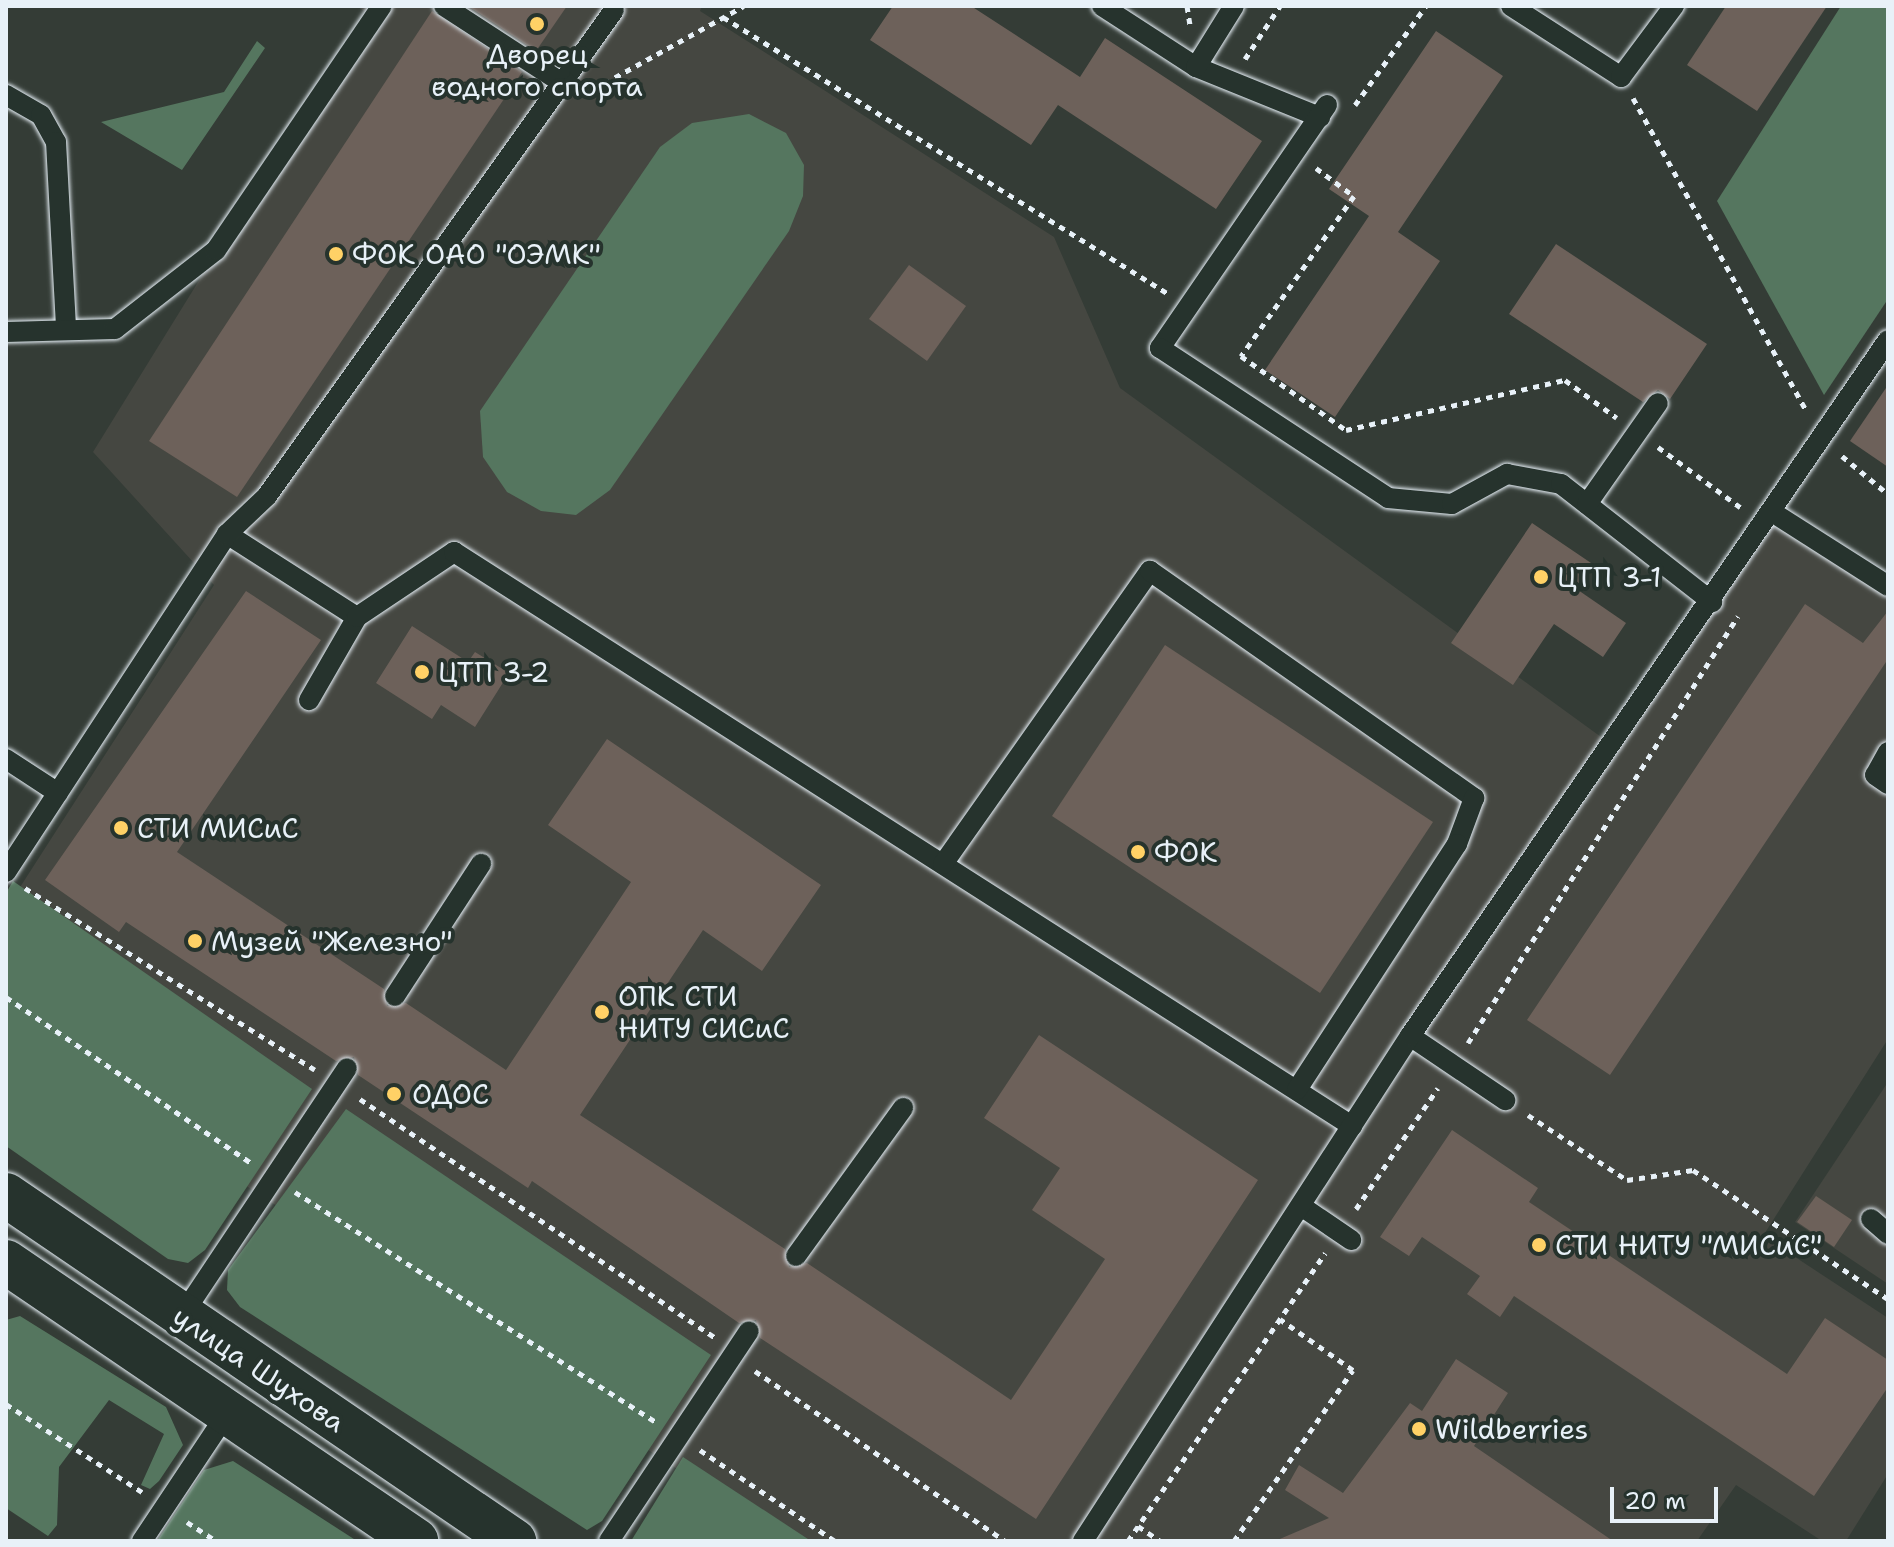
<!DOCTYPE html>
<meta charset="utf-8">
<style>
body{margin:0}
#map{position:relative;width:1894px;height:1547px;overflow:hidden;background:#343c36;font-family:"Shantell Sans",sans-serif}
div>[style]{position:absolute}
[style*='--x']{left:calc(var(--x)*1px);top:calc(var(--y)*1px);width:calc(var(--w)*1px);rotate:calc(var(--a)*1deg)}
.built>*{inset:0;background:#454741}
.green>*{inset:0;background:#55765f}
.building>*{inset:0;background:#6d615a}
.path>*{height:5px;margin-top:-2.5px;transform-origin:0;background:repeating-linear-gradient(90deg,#e8f1f8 0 6px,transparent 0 12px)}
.roads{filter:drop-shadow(0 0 2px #e8f1f8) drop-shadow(0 0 2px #e8f1f8)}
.lane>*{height:20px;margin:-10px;padding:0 10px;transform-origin:10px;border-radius:10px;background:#26332d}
.secondary>*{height:44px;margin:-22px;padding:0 22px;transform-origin:22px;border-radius:22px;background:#26332d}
.dots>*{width:22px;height:22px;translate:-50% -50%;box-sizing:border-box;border:4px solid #26332d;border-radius:50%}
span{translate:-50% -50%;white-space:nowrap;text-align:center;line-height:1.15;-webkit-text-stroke:8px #26332d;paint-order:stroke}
.poi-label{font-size:28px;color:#e8f1f8}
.left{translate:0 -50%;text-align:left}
.street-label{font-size:28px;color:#e8f1f8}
.frame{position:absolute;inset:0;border:8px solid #e8f1f8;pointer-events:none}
.scale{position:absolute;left:1610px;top:1487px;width:108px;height:36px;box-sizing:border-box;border:4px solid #e8f1f8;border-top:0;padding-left:10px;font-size:24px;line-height:28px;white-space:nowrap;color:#e8f1f8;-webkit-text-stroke:6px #26332d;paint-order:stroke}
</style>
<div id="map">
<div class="built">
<div style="clip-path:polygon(357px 6px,702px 6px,700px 11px,1054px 237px,1120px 388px,1608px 742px,1772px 515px,1888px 586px,1888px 1039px,1763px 1236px,1888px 1318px,1888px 1474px,1846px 1541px,1822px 1541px,1736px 1485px,1697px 1541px,787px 1541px,6px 1028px,6px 909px,214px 585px,93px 452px,365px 12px)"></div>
<div style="clip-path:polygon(1888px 1082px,1888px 1284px,1795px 1222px)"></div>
</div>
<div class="green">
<div style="clip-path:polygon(1841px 6px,1888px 6px,1888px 299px,1824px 395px,1717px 201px)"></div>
<div style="clip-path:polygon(257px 41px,265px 48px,182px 170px,101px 122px,224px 92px)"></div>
<div style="clip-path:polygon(749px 114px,786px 133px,804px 165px,803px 196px,789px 231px,610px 490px,576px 515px,541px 511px,507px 492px,483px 457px,480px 411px,660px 147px,692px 123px)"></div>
<div style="clip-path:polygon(13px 881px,312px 1089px,205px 1250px,188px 1263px,168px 1259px,6px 1146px,6px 893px)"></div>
<div style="clip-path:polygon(346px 1109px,711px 1355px,602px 1521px,587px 1530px,240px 1307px,227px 1290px,228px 1270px)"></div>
<div style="clip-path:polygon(20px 1316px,166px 1407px,183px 1445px,159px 1481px,150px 1489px,141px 1485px,164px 1434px,109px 1400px,59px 1467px,57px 1525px,48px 1536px,6px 1508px,6px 1320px)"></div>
<div style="clip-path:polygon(683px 1457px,811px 1541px,631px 1541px)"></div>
<div style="clip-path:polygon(233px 1461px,357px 1541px,157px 1541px,204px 1470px)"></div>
</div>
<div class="building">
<div style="clip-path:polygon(468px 6px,567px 6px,536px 51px)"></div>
<div style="clip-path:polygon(893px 6px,971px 6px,1080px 77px,1105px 38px,1262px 141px,1216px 209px,1058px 105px,1031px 145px,870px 40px)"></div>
<div style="clip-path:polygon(1726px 6px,1827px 6px,1757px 111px,1687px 65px)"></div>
<div style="clip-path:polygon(432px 11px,522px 72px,237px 497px,149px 441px)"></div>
<div style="clip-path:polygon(1436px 31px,1503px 76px,1398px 232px,1440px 261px,1335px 417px,1265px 370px,1369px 216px,1329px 189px)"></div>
<div style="clip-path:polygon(1556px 244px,1707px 344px,1670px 399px,1658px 390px,1643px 402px,1509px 314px)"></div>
<div style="clip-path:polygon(909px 265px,966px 306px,927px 361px,869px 319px)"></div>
<div style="clip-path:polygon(1888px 385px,1888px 467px,1850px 441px)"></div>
<div style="clip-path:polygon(1532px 523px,1594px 565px,1578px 590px,1626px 623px,1603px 657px,1554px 624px,1513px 685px,1451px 643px)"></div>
<div style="clip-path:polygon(246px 591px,321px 640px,177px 852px,384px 989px,387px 1006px,406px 1003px,506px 1070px,631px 882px,548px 825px,607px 739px,821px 885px,762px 971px,703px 930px,580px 1115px,785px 1249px,789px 1267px,807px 1263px,1011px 1400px,1105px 1259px,1032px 1210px,1060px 1168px,984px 1118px,1039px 1035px,1258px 1180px,1036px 1519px,760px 1338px,756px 1320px,739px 1323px,532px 1181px,528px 1188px,358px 1075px,354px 1057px,336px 1061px,126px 922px,119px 932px,45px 880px)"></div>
<div style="clip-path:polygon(1805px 604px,1863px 643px,1888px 611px,1888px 659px,1610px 1075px,1527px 1020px)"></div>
<div style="clip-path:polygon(412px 626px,468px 662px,475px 652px,509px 673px,475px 727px,441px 705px,432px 719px,376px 683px)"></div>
<div style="clip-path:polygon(1165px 645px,1433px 822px,1320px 993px,1052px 816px)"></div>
<div style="clip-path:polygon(1452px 1130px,1538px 1188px,1529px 1202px,1787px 1374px,1825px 1318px,1888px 1360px,1888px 1387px,1814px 1496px,1514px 1296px,1500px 1317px,1467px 1294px,1480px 1276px,1422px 1237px,1409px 1256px,1380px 1237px)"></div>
<div style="clip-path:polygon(1816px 1196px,1852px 1220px,1834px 1247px,1797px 1222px)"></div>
<div style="clip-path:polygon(1456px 1359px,1508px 1393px,1474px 1446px,1613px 1541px,1275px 1541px,1329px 1518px,1285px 1490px,1299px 1465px,1343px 1493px,1410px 1403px,1422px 1411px)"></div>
</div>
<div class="path">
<div style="--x:1187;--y:6;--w:19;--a:81"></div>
<div style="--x:723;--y:17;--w:523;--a:31.87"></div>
<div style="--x:1245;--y:59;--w:64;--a:-56.6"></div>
<div style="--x:594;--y:89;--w:171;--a:-29"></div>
<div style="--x:1633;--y:98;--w:359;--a:61"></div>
<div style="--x:1355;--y:105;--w:122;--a:-54.4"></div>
<div style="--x:1316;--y:168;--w:47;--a:36.4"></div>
<div style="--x:1354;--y:196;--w:196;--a:125.2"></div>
<div style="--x:1241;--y:356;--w:128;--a:35.2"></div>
<div style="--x:1346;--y:430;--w:225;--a:-12.9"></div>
<div style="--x:1565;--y:380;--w:64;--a:36.2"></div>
<div style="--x:1658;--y:447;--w:102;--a:36.2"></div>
<div style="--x:1842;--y:456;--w:60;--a:39.6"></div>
<div style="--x:25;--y:888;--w:342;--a:32.1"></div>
<div style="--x:6;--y:997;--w:295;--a:34.1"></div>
<div style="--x:1468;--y:1043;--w:505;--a:-57.69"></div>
<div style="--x:360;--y:1099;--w:427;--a:33.9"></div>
<div style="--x:1528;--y:1115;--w:118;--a:33.3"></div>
<div style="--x:1627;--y:1180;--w:67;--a:-8.6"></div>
<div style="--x:1693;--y:1170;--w:234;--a:33.5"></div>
<div style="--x:295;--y:1192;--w:430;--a:32.5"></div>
<div style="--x:1356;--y:1209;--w:146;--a:-55.9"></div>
<div style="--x:755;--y:1371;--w:302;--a:34.2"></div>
<div style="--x:6;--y:1404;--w:162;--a:32.9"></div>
<div style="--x:700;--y:1450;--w:163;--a:34"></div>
<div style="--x:187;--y:1522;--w:35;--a:33"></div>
<div style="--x:1138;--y:1526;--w:27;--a:34"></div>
<div style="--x:1128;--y:1541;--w:349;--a:-55.6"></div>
<div style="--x:1234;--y:1541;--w:208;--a:-55.2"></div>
<div style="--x:1353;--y:1370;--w:89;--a:-145.1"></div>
</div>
<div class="roads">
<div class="lane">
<div style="--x:444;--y:6;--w:141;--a:33.1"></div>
<div style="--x:1102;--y:6;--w:112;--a:33"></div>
<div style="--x:1196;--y:67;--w:134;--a:22"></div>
<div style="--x:1511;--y:6;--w:131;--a:32.8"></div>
<div style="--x:1621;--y:77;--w:89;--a:-53.3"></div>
<div style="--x:1196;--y:67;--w:72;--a:-58.1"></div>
<div style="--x:6;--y:95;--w:40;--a:29.7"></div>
<div style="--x:41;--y:115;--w:31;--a:61"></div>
<div style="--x:56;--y:142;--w:187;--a:86.9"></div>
<div style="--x:1327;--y:105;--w:295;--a:124.5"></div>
<div style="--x:1160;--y:348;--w:273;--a:33.3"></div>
<div style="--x:1388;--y:498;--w:64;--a:5.4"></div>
<div style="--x:1452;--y:504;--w:63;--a:-28.6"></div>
<div style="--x:1507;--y:474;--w:55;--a:10.5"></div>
<div style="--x:1561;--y:484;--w:192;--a:38"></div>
<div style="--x:6;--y:332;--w:109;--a:-1.6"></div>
<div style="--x:115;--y:329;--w:128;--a:-38"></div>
<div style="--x:216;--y:250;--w:295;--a:-55.8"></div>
<div style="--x:1587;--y:504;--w:123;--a:-54.9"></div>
<div style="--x:1772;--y:512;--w:138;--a:32.5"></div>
<div style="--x:227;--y:534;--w:154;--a:32.6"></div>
<div style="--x:357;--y:617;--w:96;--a:120"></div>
<div style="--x:357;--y:617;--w:117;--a:-33.8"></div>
<div style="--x:454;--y:552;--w:1066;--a:32.59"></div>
<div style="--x:1888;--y:752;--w:26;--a:119"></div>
<div style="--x:1875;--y:775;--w:16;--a:35"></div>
<div style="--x:6;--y:759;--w:62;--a:33.2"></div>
<div style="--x:943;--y:864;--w:359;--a:-54.8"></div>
<div style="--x:1150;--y:571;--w:396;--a:35"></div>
<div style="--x:1474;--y:798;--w:49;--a:110.3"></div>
<div style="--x:1457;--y:844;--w:293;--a:123.1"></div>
<div style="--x:6;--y:872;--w:404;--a:-56.8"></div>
<div style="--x:227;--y:534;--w:55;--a:-43.5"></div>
<div style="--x:267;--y:496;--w:597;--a:-54.47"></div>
<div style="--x:395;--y:996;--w:158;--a:-56.9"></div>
<div style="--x:1410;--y:1036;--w:115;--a:34"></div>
<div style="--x:1304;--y:1208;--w:57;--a:34.2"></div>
<div style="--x:1871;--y:1219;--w:23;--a:41"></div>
<div style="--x:796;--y:1256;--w:183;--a:-54.1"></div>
<div style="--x:181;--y:1317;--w:299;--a:-56.3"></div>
<div style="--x:142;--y:1541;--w:151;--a:-56.3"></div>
<div style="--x:609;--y:1541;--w:252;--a:-56.3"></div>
<div style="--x:1083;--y:1541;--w:602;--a:-57.08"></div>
<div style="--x:1410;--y:1036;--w:844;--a:-55.52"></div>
</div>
<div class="secondary">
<div style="--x:6;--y:1195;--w:615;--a:34.26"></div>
<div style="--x:6;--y:1262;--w:496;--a:34.2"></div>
</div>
</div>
<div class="dots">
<div style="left:537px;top:24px;background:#ffd166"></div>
<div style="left:336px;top:254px;background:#ffd166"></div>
<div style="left:1541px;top:577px;background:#ffd166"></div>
<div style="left:422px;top:672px;background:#ffd166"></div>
<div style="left:121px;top:828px;background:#ffd166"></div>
<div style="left:1138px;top:852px;background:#ffd166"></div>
<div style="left:195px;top:941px;background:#ffd166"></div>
<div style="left:602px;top:1012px;background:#ffd166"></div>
<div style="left:394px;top:1094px;background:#ffd166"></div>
<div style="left:1539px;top:1245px;background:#ffd166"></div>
<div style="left:1419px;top:1429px;background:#ffd166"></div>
</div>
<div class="poi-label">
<span style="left:537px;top:70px">Дворец<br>водного спорта</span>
<span class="left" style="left:352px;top:254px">ФОК ОАО "ОЭМК"</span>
<span class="left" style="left:1557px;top:577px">ЦТП 3-1</span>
<span class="left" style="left:438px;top:672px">ЦТП 3-2</span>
<span class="left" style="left:137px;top:828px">СТИ МИСиС</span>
<span class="left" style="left:1154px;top:852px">ФОК</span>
<span class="left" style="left:211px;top:941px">Музей "Железно"</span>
<span class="left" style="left:618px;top:1012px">ОПК СТИ<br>НИТУ СИСиС</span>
<span class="left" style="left:412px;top:1094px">ОДОС</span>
<span class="left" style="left:1555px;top:1245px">СТИ НИТУ "МИСиС"</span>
<span class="left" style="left:1435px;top:1429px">Wildberries</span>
</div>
<div class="street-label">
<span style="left:259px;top:1369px;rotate:34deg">улица Шухова</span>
</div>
<div class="frame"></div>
<div class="scale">20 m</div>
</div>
